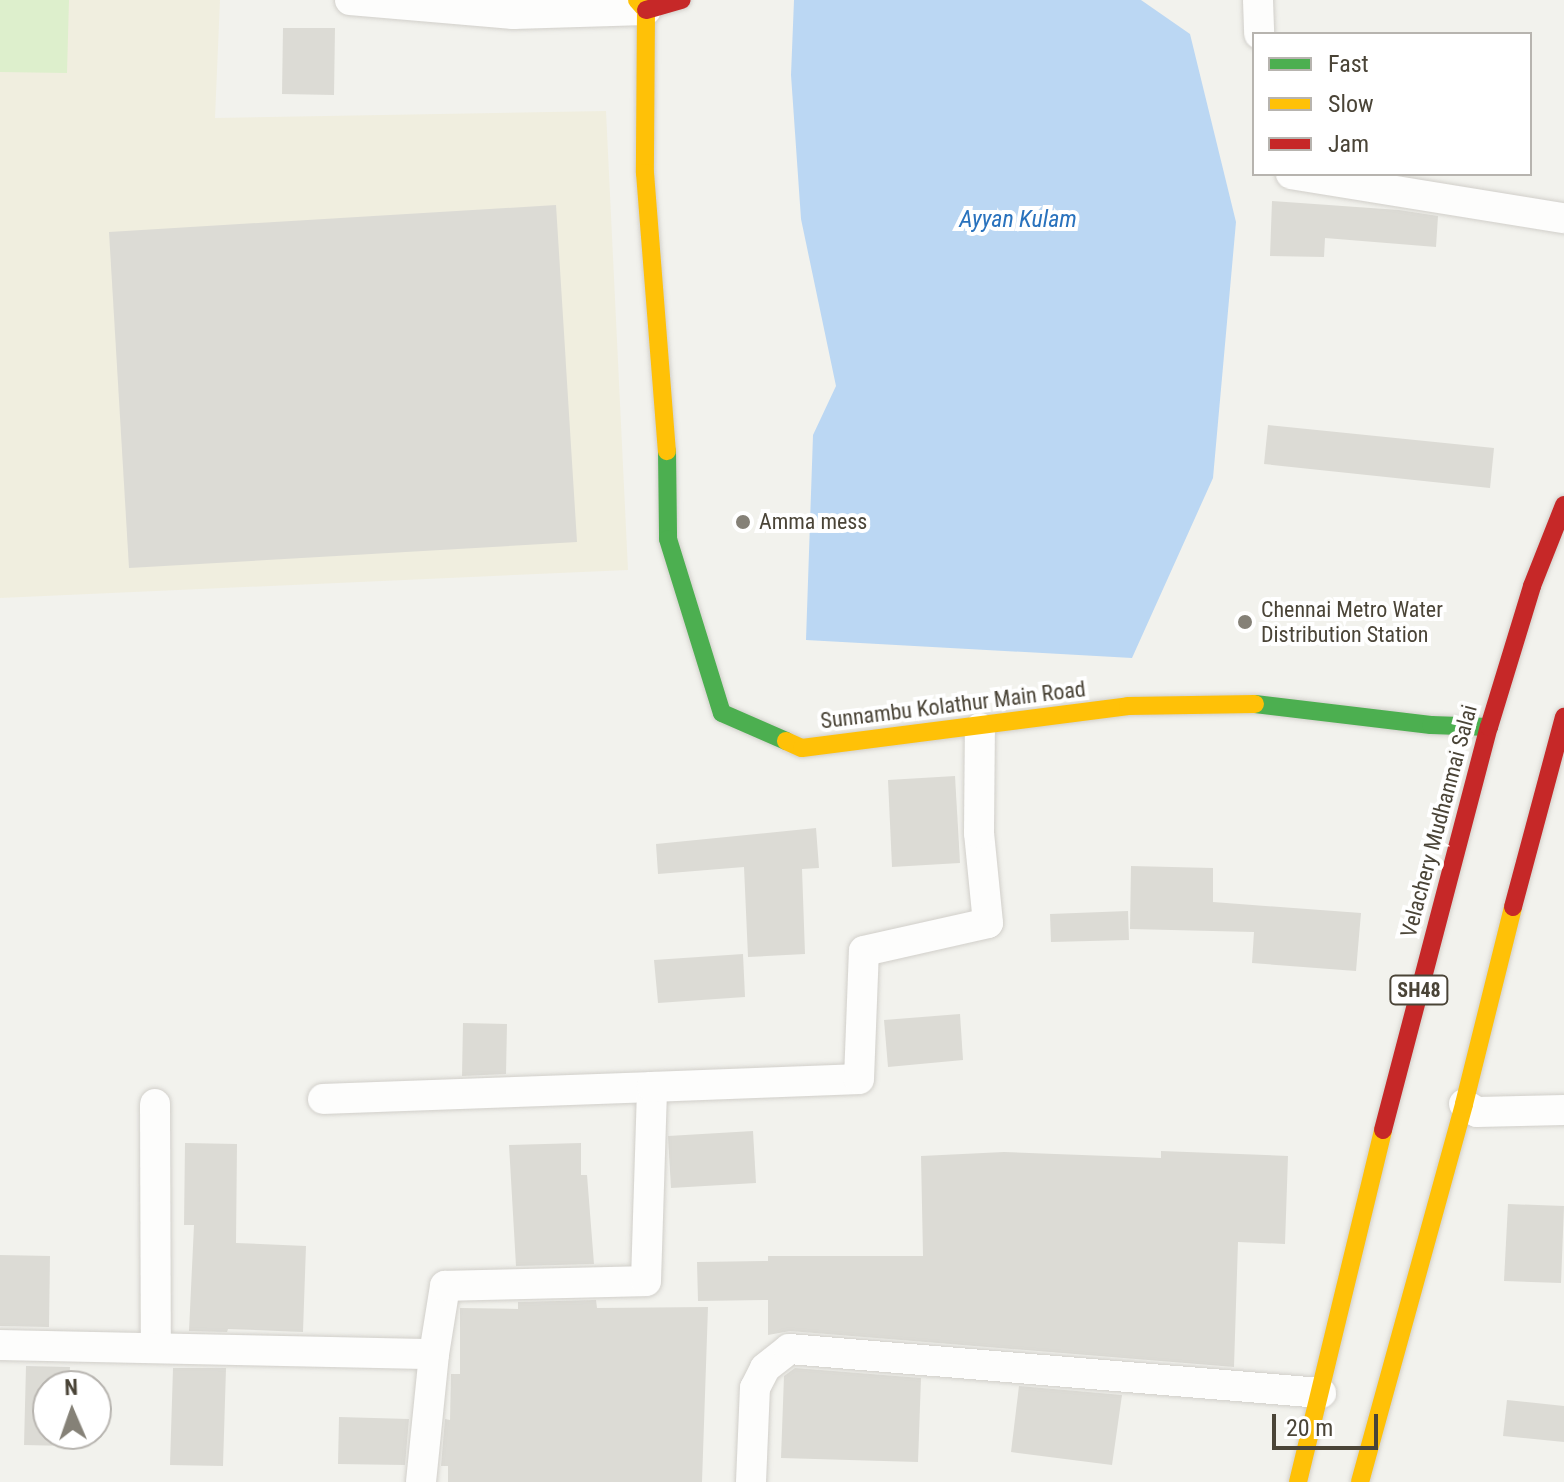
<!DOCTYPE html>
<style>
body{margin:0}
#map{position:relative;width:1564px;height:1482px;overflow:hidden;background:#f2f2ed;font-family:"Roboto Condensed",sans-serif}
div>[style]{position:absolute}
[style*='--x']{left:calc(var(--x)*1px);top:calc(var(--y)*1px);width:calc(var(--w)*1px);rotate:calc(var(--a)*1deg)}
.education>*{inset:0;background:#f0eedf}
.green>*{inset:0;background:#ddefcc}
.water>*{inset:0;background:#bbd7f3}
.building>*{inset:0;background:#dcdbd5}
.roads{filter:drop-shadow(0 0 2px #d1cfca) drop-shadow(0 0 2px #d1cfca)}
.street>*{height:30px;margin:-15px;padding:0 15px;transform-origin:15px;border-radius:15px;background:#fdfdfc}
.fast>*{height:18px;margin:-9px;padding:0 9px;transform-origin:9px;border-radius:9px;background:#4caf50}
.slow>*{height:18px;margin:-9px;padding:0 9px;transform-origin:9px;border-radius:9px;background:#ffc107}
.jam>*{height:18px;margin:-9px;padding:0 9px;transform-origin:9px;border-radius:9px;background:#c62828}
.dots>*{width:22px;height:22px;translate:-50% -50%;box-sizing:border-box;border:4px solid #fff;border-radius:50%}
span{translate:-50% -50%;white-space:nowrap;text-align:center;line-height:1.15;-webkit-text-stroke:8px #fff;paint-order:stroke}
.shield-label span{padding:2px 6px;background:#fff;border:2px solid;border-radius:6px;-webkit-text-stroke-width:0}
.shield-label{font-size:20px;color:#4a4437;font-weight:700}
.poi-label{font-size:22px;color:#4a4437}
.left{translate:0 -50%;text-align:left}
.street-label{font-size:22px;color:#4a4437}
.water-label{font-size:24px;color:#2972bd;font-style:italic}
.legend{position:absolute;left:1252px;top:32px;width:280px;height:144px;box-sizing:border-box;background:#fff;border:2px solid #b7b4af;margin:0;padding:10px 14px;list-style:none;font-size:24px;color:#4a4437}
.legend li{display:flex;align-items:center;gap:16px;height:40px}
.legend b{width:40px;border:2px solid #b7b4af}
.north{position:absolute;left:32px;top:1370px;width:80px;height:80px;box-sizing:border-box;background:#fff;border:2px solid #b7b4af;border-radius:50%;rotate:358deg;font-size:22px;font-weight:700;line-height:32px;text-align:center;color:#4a4437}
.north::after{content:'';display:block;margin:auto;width:28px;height:36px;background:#858177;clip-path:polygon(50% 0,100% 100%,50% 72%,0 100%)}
.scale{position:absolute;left:1272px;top:1414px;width:106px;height:36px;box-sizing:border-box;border:4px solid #4a4437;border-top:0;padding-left:10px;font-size:24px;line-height:28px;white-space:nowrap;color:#4a4437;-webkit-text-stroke:6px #fff;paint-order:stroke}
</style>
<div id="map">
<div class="education">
<div style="clip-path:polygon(0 0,220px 0,215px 118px,606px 111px,628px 570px,0 598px)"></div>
</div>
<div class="green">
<div style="clip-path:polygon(0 0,69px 0,67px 73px,0 72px)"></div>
</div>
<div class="water">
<div style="clip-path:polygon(794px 0,1141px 0,1190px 34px,1236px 222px,1213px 478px,1132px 658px,806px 640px,813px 435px,836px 386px,801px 219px,791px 75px)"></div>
</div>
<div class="building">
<div style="clip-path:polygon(283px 28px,335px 28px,334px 95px,282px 94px)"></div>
<div style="clip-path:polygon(1272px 201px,1399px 210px,1438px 216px,1436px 247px,1325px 238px,1324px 257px,1270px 256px)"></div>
<div style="clip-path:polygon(556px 205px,577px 542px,129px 568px,109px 232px)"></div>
<div style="clip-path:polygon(1268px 425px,1494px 448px,1490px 488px,1264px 464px)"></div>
<div style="clip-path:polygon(955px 776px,960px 863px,892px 867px,888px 780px)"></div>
<div style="clip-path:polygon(816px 828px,819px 868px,802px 869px,805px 954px,748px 957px,744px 867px,658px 874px,656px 844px)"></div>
<div style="clip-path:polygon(1131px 866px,1213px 868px,1213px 902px,1361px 913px,1356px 971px,1252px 963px,1254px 932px,1130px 929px)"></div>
<div style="clip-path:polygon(1128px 911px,1129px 940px,1051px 942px,1050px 914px)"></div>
<div style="clip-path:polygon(743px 954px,745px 997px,658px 1003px,654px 960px)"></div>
<div style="clip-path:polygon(960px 1014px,963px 1060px,888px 1067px,884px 1020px)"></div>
<div style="clip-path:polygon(463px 1023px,507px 1024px,506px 1074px,462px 1076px)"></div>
<div style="clip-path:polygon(753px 1131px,756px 1183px,671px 1188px,668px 1136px)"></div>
<div style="clip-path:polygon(185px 1143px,237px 1144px,236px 1243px,306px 1246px,303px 1332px,228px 1329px,227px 1332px,189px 1331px,194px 1225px,184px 1225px)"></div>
<div style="clip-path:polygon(581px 1143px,581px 1175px,587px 1175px,594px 1264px,516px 1266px,509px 1145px)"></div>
<div style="clip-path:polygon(1161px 1151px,1288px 1156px,1285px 1244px,1238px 1242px,1234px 1367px,790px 1331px,768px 1335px,768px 1300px,698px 1301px,697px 1262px,768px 1261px,768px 1256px,923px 1256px,921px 1156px,1004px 1152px,1161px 1158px)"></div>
<div style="clip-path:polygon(1508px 1204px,1564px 1206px,1561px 1283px,1504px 1281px)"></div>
<div style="clip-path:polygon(0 1255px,50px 1256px,49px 1327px,0 1326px)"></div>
<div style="clip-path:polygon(596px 1300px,597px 1308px,708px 1307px,702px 1482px,448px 1482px,448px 1466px,441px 1466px,445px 1419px,450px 1420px,451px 1374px,460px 1374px,460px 1308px,518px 1309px,518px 1302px)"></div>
<div style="clip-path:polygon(26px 1366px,70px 1367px,69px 1386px,48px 1386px,48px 1434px,68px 1434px,68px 1446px,24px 1445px)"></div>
<div style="clip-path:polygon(173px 1368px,226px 1368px,223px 1466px,170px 1465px)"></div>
<div style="clip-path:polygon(795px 1368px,921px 1378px,918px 1462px,781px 1458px,784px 1376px)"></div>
<div style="clip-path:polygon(1019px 1386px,1122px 1395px,1112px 1465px,1011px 1452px)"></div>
<div style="clip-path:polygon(1507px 1400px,1564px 1406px,1564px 1442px,1503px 1436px)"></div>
<div style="clip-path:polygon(339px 1417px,409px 1419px,405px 1465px,338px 1464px)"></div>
</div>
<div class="roads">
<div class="street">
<div style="--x:350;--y:0;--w:164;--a:4.9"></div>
<div style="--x:513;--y:14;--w:133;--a:-1.7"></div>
<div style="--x:1258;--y:0;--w:34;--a:88"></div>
<div style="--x:1291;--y:174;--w:277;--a:9.2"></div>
<div style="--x:323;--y:1099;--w:329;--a:-2.1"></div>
<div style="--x:155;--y:1104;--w:243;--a:89.8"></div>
<div style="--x:1464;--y:1104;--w:15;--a:32"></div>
<div style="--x:1477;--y:1112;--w:87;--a:-1.3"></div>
<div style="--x:0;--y:1345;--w:434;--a:1.2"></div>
<div style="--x:434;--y:1354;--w:69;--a:-80.8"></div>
<div style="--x:445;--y:1286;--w:201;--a:-1.4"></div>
<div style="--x:646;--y:1281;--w:194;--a:-88.2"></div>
<div style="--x:652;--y:1087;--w:207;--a:-2.2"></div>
<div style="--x:859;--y:1079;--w:128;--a:-87.8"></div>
<div style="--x:864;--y:951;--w:127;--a:-12.7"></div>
<div style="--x:988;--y:923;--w:90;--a:-95.7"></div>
<div style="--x:979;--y:833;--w:105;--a:-89.5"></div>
<div style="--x:421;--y:1482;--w:129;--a:-84.2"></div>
<div style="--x:751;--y:1482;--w:94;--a:-87.6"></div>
<div style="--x:755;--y:1388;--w:22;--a:-63"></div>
<div style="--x:765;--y:1368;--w:31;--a:-38"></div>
<div style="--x:789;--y:1349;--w:534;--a:4.73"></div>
</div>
<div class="fast">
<div style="--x:667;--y:451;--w:88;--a:89.3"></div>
<div style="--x:668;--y:539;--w:182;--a:72.8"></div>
<div style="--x:722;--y:713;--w:70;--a:23.6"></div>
<div style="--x:1255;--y:704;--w:177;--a:6.8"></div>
<div style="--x:1431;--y:725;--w:58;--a:2"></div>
</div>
<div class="slow">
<div style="--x:637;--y:0;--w:13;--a:48"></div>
<div style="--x:646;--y:10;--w:163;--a:90.4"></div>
<div style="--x:645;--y:173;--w:279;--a:85.5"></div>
<div style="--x:786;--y:741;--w:17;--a:24"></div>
<div style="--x:802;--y:748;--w:329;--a:-7.3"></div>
<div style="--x:1128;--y:706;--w:127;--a:-0.9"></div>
<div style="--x:1298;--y:1482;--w:362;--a:-76.4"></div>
<div style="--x:1360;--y:1482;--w:392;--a:-74.6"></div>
<div style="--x:1464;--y:1104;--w:203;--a:-76"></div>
</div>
<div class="jam">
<div style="--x:646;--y:10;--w:37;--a:-16"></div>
<div style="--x:1513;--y:907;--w:197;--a:-75"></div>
<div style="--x:1383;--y:1130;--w:417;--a:-75.3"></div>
<div style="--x:1489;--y:727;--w:147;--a:-73"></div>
<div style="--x:1532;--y:586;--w:87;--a:-68.4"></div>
</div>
</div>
<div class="dots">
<div style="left:743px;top:522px;background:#858177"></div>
<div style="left:1245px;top:622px;background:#858177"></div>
</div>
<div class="shield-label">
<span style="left:1419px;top:990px">SH48</span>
</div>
<div class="poi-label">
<span class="left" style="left:759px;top:522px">Amma mess</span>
<span class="left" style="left:1261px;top:622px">Chennai Metro Water<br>Distribution Station</span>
</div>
<div class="street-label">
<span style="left:953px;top:705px;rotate:-7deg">Sunnambu Kolathur Main Road</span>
<span style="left:1439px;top:821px;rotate:-75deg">Velachery Mudhanmai Salai</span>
</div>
<div class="water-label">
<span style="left:1018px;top:220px">Ayyan Kulam</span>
</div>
<ul class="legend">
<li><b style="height:10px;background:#4caf50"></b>Fast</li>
<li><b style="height:10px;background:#ffc107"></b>Slow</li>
<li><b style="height:10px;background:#c62828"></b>Jam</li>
</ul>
<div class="north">N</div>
<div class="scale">20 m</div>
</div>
